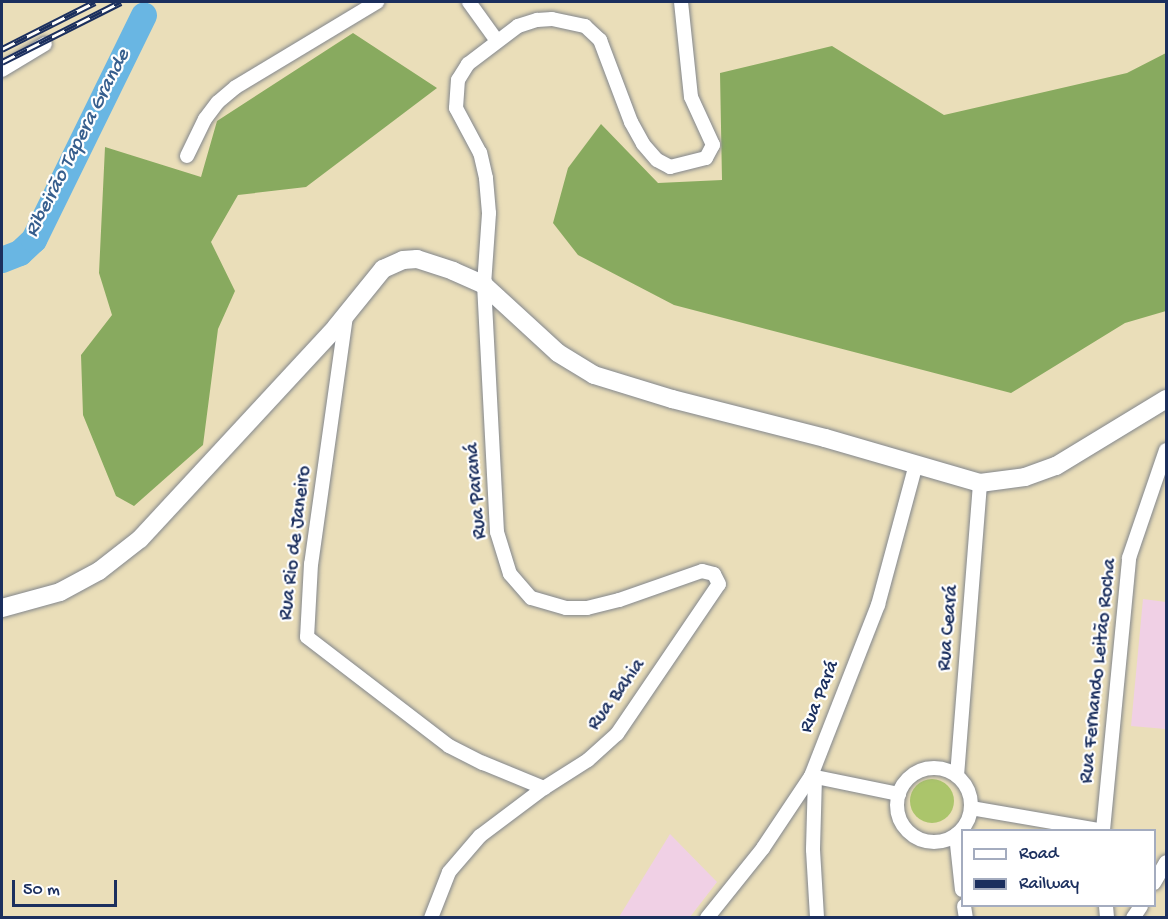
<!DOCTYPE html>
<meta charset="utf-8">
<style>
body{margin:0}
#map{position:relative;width:1168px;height:919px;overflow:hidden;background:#eadeb9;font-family:"Gochi Hand",sans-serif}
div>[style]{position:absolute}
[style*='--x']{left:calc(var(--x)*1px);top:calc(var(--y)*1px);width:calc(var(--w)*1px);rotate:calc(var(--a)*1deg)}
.built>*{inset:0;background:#f0d0e5}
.green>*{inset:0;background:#abc56b}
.round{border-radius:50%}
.forest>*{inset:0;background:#88aa5f}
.river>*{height:26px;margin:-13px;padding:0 13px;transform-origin:13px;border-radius:13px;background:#69b6e3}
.roads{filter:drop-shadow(0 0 2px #82868c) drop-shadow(0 0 2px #82868c)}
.minor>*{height:14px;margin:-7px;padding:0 7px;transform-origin:7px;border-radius:7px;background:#fff}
.minor>.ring{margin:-7px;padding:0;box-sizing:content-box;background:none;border:14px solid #fff;border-radius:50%}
.major>*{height:18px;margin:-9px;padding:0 9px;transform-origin:9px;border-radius:9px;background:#fff}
.rail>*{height:7px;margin-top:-3.5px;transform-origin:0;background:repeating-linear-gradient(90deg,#fff 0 14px,#1b2f5e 0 28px);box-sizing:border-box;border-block:2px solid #1b2f5e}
span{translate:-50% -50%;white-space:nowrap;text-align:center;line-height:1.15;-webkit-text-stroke:4.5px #fff;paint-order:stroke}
.street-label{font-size:20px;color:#1b2f5e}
.water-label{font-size:21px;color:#365e8d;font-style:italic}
.frame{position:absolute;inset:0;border:3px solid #1b2f5e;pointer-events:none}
.legend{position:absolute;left:961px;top:829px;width:195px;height:78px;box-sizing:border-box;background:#fff;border:2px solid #a4acbf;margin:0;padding:8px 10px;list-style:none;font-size:18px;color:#1b2f5e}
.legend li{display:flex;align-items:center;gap:12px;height:30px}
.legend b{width:30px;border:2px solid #a4acbf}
.scale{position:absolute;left:12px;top:880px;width:105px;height:27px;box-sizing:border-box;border:3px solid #1b2f5e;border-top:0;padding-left:8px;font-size:18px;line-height:21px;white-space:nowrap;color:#1b2f5e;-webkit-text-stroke:4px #fff;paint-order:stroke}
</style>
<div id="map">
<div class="built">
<div style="clip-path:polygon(1143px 599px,1166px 602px,1166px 729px,1131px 726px)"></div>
<div style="clip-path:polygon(670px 834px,717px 882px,690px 917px,619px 917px)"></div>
</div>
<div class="green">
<div class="round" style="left:910px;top:779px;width:44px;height:44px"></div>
</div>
<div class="forest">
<div style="clip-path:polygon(353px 33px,437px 88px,306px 187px,238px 195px,211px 242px,235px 291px,218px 329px,203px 445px,134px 506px,116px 496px,83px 415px,81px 355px,112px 315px,99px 273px,105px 147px,201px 177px,217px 121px)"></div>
<div style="clip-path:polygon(832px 46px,944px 115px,1127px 73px,1166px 53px,1166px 311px,1125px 323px,1011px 393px,674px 305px,578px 255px,553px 223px,568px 168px,601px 124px,658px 183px,722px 180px,720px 73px)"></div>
</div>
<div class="river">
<div style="--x:2;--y:260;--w:19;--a:-21"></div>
<div style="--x:20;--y:253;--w:19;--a:-43"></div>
<div style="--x:34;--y:240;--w:250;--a:-63.9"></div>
</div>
<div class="roads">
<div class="minor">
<div style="--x:469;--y:2;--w:48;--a:54.3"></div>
<div style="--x:2;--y:70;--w:50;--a:-31.2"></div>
<div style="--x:187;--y:156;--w:41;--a:-64.1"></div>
<div style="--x:205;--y:119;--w:21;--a:-53"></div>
<div style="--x:218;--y:102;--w:23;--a:-40"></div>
<div style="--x:236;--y:87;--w:165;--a:-31.1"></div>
<div style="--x:346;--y:316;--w:250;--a:98"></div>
<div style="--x:311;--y:564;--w:73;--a:93.1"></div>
<div style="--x:307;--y:637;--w:179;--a:37.5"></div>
<div style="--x:449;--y:746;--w:38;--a:27"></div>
<div style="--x:483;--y:763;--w:66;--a:22.3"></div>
<div class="ring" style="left:897px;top:768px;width:60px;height:60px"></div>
<div style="--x:811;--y:776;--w:90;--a:11.6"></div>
<div style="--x:957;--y:776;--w:294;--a:-85.5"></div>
<div style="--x:815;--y:777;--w:73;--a:91.6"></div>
<div style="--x:813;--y:850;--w:68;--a:86.6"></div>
<div style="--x:971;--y:808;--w:129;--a:9.8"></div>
<div style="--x:1103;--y:830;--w:273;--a:-84.5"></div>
<div style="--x:1129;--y:558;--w:114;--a:-71.1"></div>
<div style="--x:956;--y:835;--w:55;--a:83.8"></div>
<div style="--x:1154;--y:883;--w:24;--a:-60"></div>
<div style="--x:964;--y:906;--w:12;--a:81"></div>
<div style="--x:1106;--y:906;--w:12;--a:85"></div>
<div style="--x:431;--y:918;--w:49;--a:-68.6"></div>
<div style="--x:449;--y:872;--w:48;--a:-49.3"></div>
<div style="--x:480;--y:836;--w:80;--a:-36.9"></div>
<div style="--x:544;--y:788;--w:52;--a:-32.5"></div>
<div style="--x:588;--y:760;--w:39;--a:-42"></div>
<div style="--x:617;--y:734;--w:181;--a:-55.8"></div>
<div style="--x:719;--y:584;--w:11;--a:-117"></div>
<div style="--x:714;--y:574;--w:12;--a:-166"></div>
<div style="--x:702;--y:571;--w:88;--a:160.7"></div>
<div style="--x:619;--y:600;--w:33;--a:166"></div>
<div style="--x:587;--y:608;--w:21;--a:180"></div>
<div style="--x:566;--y:608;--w:36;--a:-164"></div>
<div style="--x:531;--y:598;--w:32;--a:-131"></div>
<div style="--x:510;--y:574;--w:44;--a:-107.2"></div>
<div style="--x:497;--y:532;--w:247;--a:-93"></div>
<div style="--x:484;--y:285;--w:72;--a:-86"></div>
<div style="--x:489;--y:213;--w:35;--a:-95"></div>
<div style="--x:486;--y:178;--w:26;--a:-103"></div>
<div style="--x:480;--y:153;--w:51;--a:-118.1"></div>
<div style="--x:456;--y:108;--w:28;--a:-86"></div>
<div style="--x:458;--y:80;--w:19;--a:-58"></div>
<div style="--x:468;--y:64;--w:63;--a:-37.2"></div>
<div style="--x:518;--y:26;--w:20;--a:-18"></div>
<div style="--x:537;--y:20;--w:15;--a:-4"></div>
<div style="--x:552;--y:19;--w:34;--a:12"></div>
<div style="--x:585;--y:26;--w:21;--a:43"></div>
<div style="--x:600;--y:40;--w:88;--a:69.3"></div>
<div style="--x:631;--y:122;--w:25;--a:61"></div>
<div style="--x:643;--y:144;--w:21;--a:49"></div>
<div style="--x:657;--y:160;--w:15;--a:28"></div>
<div style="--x:670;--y:167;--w:37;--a:-14"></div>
<div style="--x:706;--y:158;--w:15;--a:-62"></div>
<div style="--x:713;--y:145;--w:53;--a:-114.6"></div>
<div style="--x:691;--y:97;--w:96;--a:-96"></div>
<div style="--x:707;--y:918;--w:90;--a:-51.3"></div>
<div style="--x:763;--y:848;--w:87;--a:-56.3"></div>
<div style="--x:811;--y:776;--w:184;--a:-68.6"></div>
<div style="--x:878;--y:605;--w:146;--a:-74.9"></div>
<div style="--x:1133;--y:918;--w:14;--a:-56"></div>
</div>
<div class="major">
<div style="--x:2;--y:608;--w:60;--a:-15.4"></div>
<div style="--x:60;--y:592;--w:44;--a:-28.3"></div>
<div style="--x:99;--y:571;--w:52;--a:-38"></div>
<div style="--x:140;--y:539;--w:289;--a:-47.2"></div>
<div style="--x:336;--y:327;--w:75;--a:-51"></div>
<div style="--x:383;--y:269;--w:22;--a:-24"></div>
<div style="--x:403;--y:260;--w:14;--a:-4"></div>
<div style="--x:417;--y:259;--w:38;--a:18"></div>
<div style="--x:453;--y:271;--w:34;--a:24"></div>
<div style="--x:484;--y:285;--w:100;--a:42.6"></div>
<div style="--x:558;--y:353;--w:42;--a:31.4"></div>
<div style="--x:594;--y:375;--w:82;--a:17.1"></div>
<div style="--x:672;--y:399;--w:158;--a:14.3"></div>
<div style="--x:825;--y:438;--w:161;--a:16.2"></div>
<div style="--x:980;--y:483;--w:45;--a:-7.6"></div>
<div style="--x:1025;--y:477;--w:33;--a:-20"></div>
<div style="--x:1056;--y:466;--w:129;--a:-31.3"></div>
</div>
</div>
<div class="rail">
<div style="--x:2;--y:49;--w:104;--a:-26.8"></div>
<div style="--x:2;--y:62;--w:133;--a:-26.8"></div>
</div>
<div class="street-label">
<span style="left:477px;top:491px;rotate:-95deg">Rua Paraná</span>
<span style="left:296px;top:543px;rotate:-83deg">Rua Rio de Janeiro</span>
<span style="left:949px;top:628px;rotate:-85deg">Rua Ceará</span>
<span style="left:1099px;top:671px;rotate:-84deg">Rua Fernando Leitão Rocha</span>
<span style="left:617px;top:695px;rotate:-54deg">Rua Bahia</span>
<span style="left:820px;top:697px;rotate:-68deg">Rua Pará</span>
</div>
<div class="water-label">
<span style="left:79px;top:144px;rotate:-63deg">Ribeirão Tapera Grande</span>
</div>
<div class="frame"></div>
<ul class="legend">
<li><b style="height:8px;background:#fff"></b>Road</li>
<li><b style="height:8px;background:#1b2f5e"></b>Railway</li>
</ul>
<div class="scale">50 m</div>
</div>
